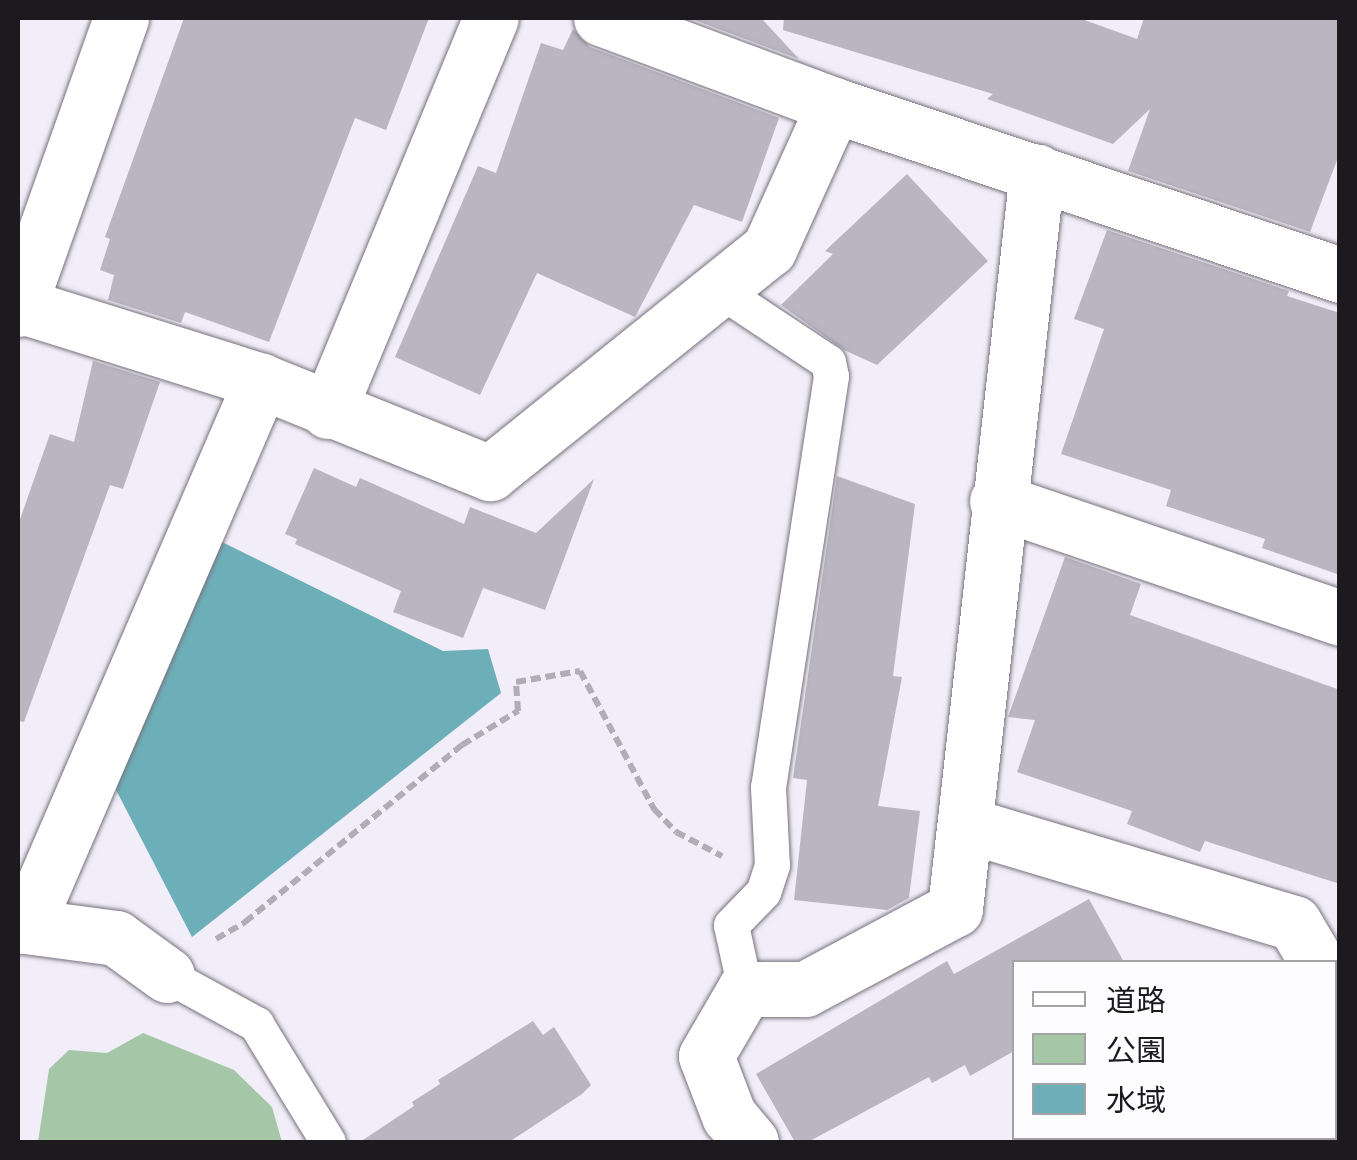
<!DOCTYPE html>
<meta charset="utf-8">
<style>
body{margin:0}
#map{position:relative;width:1357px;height:1160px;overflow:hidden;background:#f1edf9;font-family:Jost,"Noto Sans JP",sans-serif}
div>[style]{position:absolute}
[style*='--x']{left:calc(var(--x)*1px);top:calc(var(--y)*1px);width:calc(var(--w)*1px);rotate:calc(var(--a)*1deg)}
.green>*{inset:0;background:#a5c7a8}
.water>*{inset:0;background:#6dafb8}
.building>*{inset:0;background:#b9b6c1}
.path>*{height:6px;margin-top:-3px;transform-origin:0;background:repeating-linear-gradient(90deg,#b0adb7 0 10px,transparent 0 15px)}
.roads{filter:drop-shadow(0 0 2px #76727d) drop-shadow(0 0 2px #76727d)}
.service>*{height:35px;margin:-17.5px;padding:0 17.5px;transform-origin:17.5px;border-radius:17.5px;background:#fff}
.pedestrian>*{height:55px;margin:-27.5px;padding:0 27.5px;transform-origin:27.5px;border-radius:27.5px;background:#fff}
.minor>*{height:55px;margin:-27.5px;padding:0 27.5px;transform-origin:27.5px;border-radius:27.5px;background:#fff}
span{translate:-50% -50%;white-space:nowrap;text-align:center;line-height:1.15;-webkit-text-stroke:8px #fdfcff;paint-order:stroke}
.frame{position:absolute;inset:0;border:20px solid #1c1a1e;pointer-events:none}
.legend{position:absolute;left:1012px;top:960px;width:325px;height:180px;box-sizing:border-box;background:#fdfcff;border:2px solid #a3a2a5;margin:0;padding:12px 18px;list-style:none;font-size:30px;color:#1c1a1e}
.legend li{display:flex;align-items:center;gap:20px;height:50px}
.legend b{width:50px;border:2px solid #a3a2a5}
</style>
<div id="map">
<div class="green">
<div style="clip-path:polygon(143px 1033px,234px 1070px,272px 1107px,282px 1142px,38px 1142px,49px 1069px,69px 1050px,107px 1053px)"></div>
</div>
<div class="water">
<div style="clip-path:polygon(222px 542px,443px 651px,488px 649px,501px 693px,192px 937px,114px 786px)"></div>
</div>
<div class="building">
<div style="clip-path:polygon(184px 18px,429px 18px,386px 130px,355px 118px,269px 342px,185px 312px,181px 323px,108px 300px,114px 275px,100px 270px,110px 239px,105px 237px)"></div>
<div style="clip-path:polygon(689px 18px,761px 18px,799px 59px)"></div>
<div style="clip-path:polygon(784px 18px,1079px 18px,1137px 39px,1144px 18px,1340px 18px,1340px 152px,1310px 232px,1128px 171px,1150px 109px,1113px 144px,987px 99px,993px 94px,783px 30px)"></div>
<div style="clip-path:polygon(573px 29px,590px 47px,779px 118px,742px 222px,694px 205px,635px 317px,537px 273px,480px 395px,395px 357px,478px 166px,496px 173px,541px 43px,563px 50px)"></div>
<div style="clip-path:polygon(907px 174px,988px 261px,877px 365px,844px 350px,781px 305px,833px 254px,825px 251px)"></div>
<div style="clip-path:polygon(1107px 230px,1289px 291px,1287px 296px,1340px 313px,1340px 575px,1262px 548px,1265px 539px,1166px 506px,1171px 490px,1061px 454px,1104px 329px,1074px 319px)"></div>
<div style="clip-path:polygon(93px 361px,160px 382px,123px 489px,110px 485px,24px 722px,18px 721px,18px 525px,50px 434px,74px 442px)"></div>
<div style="clip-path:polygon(314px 468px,356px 487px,360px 478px,464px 524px,470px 507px,536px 533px,594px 479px,545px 610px,483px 588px,463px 638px,393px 612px,401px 591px,295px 544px,297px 539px,285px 534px)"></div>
<div style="clip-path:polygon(837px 476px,915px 504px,893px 676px,902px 677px,878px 806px,920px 811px,909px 898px,887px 910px,794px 900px,807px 780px,793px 778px)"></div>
<div style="clip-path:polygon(1065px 557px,1141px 584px,1130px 615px,1340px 690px,1340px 884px,1205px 841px,1200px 852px,1127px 824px,1132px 811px,1017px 772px,1035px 720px,1008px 717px)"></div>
<div style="clip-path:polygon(1089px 899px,1124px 962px,1014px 962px,1014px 1051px,970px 1076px,965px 1065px,932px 1083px,929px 1077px,808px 1142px,795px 1142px,756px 1074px,947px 961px,954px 974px)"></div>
<div style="clip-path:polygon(533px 1021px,543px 1035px,554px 1027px,591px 1085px,582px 1094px,509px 1142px,360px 1142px,414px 1106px,412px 1102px,440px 1084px,438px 1080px)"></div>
</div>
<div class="path">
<div style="--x:216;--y:939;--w:34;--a:-30"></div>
<div style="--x:245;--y:922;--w:280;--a:-39.2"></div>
<div style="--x:462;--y:745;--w:66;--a:-31.3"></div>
<div style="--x:518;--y:711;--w:29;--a:-94"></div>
<div style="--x:516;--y:682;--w:65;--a:-9.8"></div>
<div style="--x:580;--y:671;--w:157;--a:61.8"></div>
<div style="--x:654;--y:809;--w:32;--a:46"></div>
<div style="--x:676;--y:832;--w:52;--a:27.6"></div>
</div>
<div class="roads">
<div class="service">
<div style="--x:718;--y:289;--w:132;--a:33.6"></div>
<div style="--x:828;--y:362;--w:14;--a:78"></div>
<div style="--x:831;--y:376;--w:416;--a:98.7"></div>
<div style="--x:768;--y:787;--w:78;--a:87.1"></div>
<div style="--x:772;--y:865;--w:28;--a:108"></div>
<div style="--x:763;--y:892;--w:46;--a:134.1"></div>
<div style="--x:731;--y:925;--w:66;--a:77.7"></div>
<div style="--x:167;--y:975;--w:102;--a:28.8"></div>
<div style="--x:256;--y:1024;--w:138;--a:58.6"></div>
</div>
<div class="pedestrian">
<div style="--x:26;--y:926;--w:594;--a:-66.67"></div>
</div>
<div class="minor">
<div style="--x:601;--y:18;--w:249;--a:20.5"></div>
<div style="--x:834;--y:105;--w:534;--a:18.57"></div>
<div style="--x:19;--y:305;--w:254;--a:17.4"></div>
<div style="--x:261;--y:381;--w:247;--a:21.9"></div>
<div style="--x:490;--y:473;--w:358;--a:-38.8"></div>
<div style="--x:769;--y:249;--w:158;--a:-65.7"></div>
<div style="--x:18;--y:309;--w:309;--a:-70.5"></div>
<div style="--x:328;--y:411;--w:425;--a:-67.5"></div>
<div style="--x:997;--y:501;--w:362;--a:18.8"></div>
<div style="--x:967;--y:825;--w:341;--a:16.7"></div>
<div style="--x:1294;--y:923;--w:45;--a:59.5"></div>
<div style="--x:18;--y:925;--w:99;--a:7.6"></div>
<div style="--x:116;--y:938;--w:63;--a:36"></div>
<div style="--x:1334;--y:994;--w:11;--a:56"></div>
<div style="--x:751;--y:1142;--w:34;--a:-130"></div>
<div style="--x:729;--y:1116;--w:64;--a:-111"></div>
<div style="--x:706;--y:1056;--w:78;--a:-59.8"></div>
<div style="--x:745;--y:989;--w:60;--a:0"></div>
<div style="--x:805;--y:989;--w:170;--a:-28.1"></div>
<div style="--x:955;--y:909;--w:742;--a:-83.65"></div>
</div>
</div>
<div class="frame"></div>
<ul class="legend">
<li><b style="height:12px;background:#fff"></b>道路</li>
<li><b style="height:28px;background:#a5c7a8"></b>公園</li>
<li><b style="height:28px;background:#6dafb8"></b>水域</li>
</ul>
</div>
